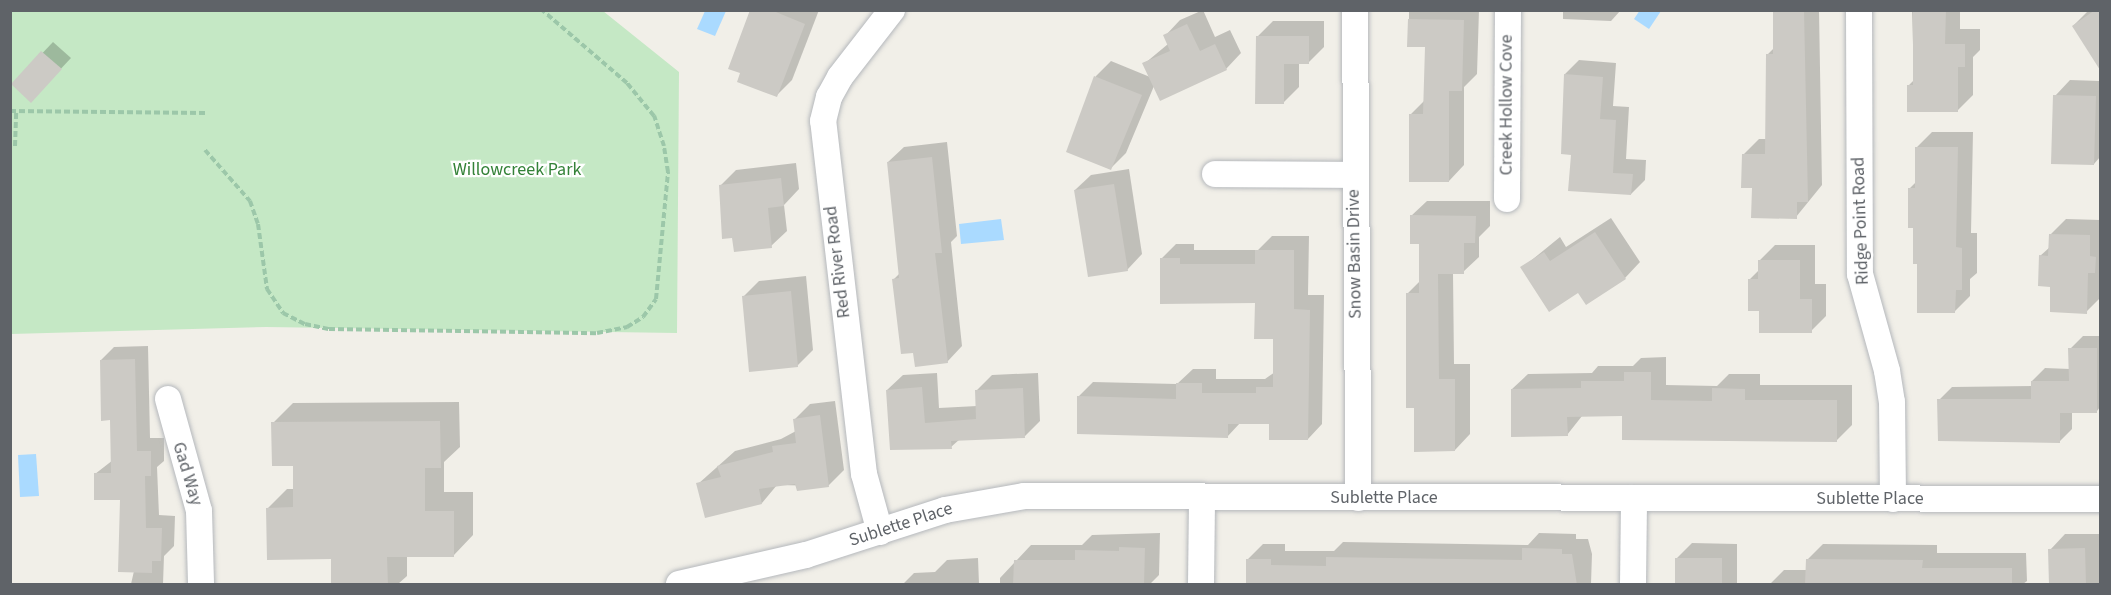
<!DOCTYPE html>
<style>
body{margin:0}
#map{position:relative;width:2111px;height:595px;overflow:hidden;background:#f1efe8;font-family:"Source Sans 3",sans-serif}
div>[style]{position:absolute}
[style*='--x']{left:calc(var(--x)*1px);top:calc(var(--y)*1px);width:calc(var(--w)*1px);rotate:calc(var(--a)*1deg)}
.green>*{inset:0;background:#c5e8c5}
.water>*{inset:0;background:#aadaff}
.shadow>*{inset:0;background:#0003}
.building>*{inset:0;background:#cccac5}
.path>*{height:4px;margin-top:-2px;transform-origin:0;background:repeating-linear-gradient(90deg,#9cc7a9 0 6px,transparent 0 9px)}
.roads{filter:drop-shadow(0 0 2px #b5b8bc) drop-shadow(0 0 2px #b5b8bc)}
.minor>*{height:26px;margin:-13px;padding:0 13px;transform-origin:13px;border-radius:13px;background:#fff}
span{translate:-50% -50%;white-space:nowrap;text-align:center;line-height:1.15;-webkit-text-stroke:4.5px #fff;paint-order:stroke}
.street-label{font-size:18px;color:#5f6368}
.park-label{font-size:18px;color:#348238}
.frame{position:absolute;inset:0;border:12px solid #5f6368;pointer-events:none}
</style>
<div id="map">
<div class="green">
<div style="clip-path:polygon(10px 11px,603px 11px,679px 72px,677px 333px,266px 327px,11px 334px)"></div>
</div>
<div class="water">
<div style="clip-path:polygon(1640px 10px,1661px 10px,1661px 11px,1649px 29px,1634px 19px)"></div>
<div style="clip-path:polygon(705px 11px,726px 11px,715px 36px,697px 29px)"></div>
<div style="clip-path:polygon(1001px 219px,1004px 240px,961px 244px,959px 224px)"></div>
<div style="clip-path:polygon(36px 454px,39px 496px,20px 497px,18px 455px)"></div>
</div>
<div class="shadow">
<div style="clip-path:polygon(752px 10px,819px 10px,792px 80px,777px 95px)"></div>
<div style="clip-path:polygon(1203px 10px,1215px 37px,1230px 30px,1241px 53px,1226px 69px,1154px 86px,1126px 153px,1110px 169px,1068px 151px,1096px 76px,1111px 61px,1150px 77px,1144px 64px,1168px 44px,1165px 36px,1180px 20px)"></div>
<div style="clip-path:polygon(1409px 10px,1479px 10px,1477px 74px,1464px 87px,1464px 165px,1449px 181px,1411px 114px,1425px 100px,1426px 46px,1409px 45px)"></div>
<div style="clip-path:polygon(1563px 10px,1621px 10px,1611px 21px,1563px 19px)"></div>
<div style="clip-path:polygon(1775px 10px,1819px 10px,1822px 185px,1796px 217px,1754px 187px,1743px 155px,1759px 139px,1767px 139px,1768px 54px,1775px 47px)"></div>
<div style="clip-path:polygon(1912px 10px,1960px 10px,1960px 29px,1980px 29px,1980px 50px,1973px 57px,1973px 95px,1957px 111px,1909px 85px,1914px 80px)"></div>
<div style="clip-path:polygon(2089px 10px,2100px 10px,2100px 48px,2091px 54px,2073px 26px)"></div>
<div style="clip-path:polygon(1273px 21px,1324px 21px,1324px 47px,1308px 63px,1299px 63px,1299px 87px,1283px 103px,1257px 37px)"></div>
<div style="clip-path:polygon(53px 42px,71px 58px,41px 90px,13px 84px)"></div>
<div style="clip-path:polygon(1579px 60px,1616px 63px,1613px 106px,1629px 107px,1626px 159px,1646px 160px,1645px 180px,1631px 194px,1572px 154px,1565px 74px)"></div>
<div style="clip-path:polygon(2070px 80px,2100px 81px,2100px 157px,2094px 164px,2055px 96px)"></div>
<div style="clip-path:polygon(1932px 132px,1973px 132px,1971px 233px,1977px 233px,1977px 273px,1970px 279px,1970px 296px,1955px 311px,1919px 263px,1909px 189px,1916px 182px,1917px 147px)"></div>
<div style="clip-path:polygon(947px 142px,957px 236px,951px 242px,962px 346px,947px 362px,914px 352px,894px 279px,900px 273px,888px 162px,904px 147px)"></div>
<div style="clip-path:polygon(796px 163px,799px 189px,784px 205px,787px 231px,771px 246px,721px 185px,736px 170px)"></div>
<div style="clip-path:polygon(1129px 169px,1142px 254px,1127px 270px,1075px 190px,1091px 175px)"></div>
<div style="clip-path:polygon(1427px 201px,1490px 201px,1490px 226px,1479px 237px,1479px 257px,1463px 272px,1453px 272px,1454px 364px,1470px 364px,1470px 434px,1455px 450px,1416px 406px,1408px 293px,1420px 281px,1420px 242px,1411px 216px)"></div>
<div style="clip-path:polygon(1611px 218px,1640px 262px,1625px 278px,1522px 268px,1560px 237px,1566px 247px)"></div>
<div style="clip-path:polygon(2066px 219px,2100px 220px,2100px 298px,2086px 312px,2052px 285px,2040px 256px,2050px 247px,2050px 235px)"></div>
<div style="clip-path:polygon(1272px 236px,1309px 236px,1308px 295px,1324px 295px,1322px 424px,1308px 439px,1270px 422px,1241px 422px,1227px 437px,1078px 397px,1093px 382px,1177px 384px,1193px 369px,1216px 369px,1216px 379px,1265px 379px,1275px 372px,1275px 337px,1256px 302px,1161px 259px,1176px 244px,1194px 244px,1194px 250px,1258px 250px)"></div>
<div style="clip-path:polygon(1775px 245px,1815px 245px,1815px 284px,1826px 284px,1826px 316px,1811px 331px,1761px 309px,1750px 279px,1760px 269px,1760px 260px)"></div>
<div style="clip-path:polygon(806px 276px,813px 350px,797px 366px,744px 296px,759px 281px)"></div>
<div style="clip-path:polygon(2083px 336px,2100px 336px,2100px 407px,2097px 411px,2072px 412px,2072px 429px,2059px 442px,1939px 400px,1952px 387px,2032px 386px,2032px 381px,2045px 368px,2070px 369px,2070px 349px)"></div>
<div style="clip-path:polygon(148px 346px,150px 438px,164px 438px,164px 461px,157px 467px,159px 515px,175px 516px,174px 546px,164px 556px,163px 584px,131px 584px,134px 571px,122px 498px,95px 474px,113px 460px,111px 419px,101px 360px,114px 347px)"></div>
<div style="clip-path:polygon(1666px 357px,1666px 385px,1717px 386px,1729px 374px,1760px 374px,1760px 385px,1852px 385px,1852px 425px,1836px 441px,1624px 415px,1582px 416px,1567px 435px,1512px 389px,1528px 374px,1592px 373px,1598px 366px,1633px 366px,1641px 358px)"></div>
<div style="clip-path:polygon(937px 373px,939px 408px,977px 406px,977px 390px,992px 375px,1038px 373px,1040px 421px,1025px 436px,960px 439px,951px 447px,887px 390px,903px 375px)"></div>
<div style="clip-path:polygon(835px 401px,844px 470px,828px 486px,777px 485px,762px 503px,698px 484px,735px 451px,781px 439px,796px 431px,795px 419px,810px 404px)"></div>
<div style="clip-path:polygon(459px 402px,460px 447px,444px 462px,444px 492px,473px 492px,473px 535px,454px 555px,407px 555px,407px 576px,398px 584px,333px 584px,333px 558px,268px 508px,287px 489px,295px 489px,295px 465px,273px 423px,293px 403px)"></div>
<div style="clip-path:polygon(1160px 533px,1159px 575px,1150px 584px,1000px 584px,1000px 578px,1031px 545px,1082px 545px,1092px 535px)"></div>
<div style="clip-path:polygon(1539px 533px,1576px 534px,1576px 539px,1588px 539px,1592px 554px,1591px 584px,1248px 584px,1248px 559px,1263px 544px,1285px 544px,1285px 551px,1334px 551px,1343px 542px,1528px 545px)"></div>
<div style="clip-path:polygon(2065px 534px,2100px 534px,2100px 584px,2051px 584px,2050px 550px)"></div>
<div style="clip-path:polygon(1692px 543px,1737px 544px,1737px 584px,1677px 584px,1677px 558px)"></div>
<div style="clip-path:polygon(1823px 544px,1937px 545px,1937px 553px,2026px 553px,2027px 581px,2023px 584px,1770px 584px,1784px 570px,1807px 570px,1807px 560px)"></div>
<div style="clip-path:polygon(978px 558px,979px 584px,903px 584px,914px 573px,935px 572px,947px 560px)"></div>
</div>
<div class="building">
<div style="clip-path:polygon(750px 10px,771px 10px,805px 24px,777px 97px,737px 82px,740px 73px,728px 69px)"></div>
<div style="clip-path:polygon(1773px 10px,1804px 10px,1808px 202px,1797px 202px,1797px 219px,1751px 218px,1752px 188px,1741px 188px,1742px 154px,1765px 154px,1766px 54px,1773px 54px)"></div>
<div style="clip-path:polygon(1913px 10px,1946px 10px,1945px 44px,1965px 44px,1965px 67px,1958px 67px,1958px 112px,1907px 112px,1907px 85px,1913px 85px)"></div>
<div style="clip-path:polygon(2095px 10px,2100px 10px,2100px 70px,2072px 26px)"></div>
<div style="clip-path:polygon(1408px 19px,1464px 20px,1462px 91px,1449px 91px,1449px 182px,1409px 182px,1409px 114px,1423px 114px,1425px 47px,1407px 47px)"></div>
<div style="clip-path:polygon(1187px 24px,1200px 51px,1215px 44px,1227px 70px,1160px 101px,1142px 63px,1170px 51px,1163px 35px)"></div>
<div style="clip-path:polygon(1256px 36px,1309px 36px,1309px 64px,1284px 64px,1284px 104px,1255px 104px)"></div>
<div style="clip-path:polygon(41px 51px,62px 69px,31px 103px,11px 84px)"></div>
<div style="clip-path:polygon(1564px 74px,1603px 77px,1600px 119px,1616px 120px,1613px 173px,1633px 174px,1631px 195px,1568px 191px,1571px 155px,1561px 154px)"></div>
<div style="clip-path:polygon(1094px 76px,1142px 95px,1111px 170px,1066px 152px)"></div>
<div style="clip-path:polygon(2053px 95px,2096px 96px,2094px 165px,2051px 164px)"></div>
<div style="clip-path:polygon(1915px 147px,1958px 147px,1956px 247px,1962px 248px,1962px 290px,1956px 290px,1955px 313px,1917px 313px,1917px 264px,1913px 264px,1913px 228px,1908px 228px,1908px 188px,1915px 188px)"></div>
<div style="clip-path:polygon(932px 157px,942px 253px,935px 253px,948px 363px,915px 367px,913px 353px,901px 354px,892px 279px,899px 278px,887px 162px)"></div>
<div style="clip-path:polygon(781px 178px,784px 206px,768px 208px,772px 248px,734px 252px,732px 238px,722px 239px,719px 185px)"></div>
<div style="clip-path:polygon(1114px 184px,1128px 271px,1088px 277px,1074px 190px)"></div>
<div style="clip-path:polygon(1410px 215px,1476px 216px,1475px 243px,1464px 243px,1464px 274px,1438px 274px,1439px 379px,1455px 379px,1455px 451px,1414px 452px,1414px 408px,1406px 408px,1406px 293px,1419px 293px,1419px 244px,1410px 244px)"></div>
<div style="clip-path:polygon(1595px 232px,1626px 279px,1586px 305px,1578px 293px,1549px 312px,1520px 267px,1544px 252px,1550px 261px)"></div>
<div style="clip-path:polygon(2049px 234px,2090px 235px,2090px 256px,2096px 257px,2095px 273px,2088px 273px,2087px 314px,2050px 312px,2050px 287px,2038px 286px,2039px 255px,2048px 256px)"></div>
<div style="clip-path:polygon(1255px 250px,1294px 250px,1294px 309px,1310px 310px,1308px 440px,1269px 440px,1269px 424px,1228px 424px,1228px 438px,1077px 434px,1077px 396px,1176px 399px,1176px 383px,1202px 383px,1202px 393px,1256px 393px,1256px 387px,1273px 387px,1273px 339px,1254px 339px,1255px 303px,1160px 304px,1160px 258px,1180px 258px,1180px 264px,1255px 264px)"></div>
<div style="clip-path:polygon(1758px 260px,1800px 260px,1800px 299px,1812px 299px,1812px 333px,1759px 333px,1759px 311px,1748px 311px,1748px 279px,1758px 279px)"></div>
<div style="clip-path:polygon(791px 291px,798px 367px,749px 372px,742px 296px)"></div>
<div style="clip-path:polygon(2068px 348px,2097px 348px,2097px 413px,2060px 413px,2060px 443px,1938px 441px,1937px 399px,2031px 399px,2031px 381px,2069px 381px)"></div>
<div style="clip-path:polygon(135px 359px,137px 451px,151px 451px,151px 476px,145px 476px,146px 528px,162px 528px,161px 561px,152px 561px,152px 573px,118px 572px,120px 500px,94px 500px,94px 473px,111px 473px,110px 420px,101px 421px,100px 360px)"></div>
<div style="clip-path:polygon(1624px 372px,1651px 372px,1651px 400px,1712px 401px,1712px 388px,1745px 389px,1745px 400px,1837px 400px,1837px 442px,1622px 440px,1622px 416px,1567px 417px,1568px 436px,1511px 437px,1511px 389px,1581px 388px,1581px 381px,1624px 381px)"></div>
<div style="clip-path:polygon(922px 387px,925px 423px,976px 419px,975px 390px,1023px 388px,1025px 438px,951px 441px,952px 449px,890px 450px,886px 390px)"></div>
<div style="clip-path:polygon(820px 415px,829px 487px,797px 491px,795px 484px,759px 489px,762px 504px,705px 518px,696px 483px,721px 477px,717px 466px,773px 452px,772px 446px,796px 443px,793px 419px)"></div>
<div style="clip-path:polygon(440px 421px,441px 468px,425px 468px,425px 511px,454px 511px,454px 557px,387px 557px,388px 585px,331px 585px,331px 559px,267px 560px,266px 508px,293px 507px,293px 466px,272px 466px,271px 422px)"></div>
<div style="clip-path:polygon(1119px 547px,1145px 548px,1144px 585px,1013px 585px,1014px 560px,1075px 560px,1075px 550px,1119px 551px)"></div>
<div style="clip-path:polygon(1522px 548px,1562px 549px,1562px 554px,1572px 554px,1577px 585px,1246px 585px,1246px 559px,1271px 559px,1271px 565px,1326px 566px,1326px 557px,1522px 560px)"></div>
<div style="clip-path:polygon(2085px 548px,2086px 585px,2049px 585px,2048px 549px)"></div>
<div style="clip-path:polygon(1675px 558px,1722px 558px,1722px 585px,1675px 585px)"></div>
<div style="clip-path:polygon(1806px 559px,1923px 560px,1922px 568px,2012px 568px,2012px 585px,1805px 585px)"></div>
</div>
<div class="path">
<div style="--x:10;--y:111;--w:195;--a:0.6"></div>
<div style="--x:15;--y:146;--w:34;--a:-88"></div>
<div style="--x:205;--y:150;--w:68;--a:48.6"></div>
<div style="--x:250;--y:201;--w:24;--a:71"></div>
<div style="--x:258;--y:224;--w:66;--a:82.1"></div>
<div style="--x:267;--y:289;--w:29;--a:56"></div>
<div style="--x:283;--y:313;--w:25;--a:27"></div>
<div style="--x:305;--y:324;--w:25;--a:12"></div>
<div style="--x:329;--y:329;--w:268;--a:0.9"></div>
<div style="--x:597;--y:333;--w:31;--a:-11"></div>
<div style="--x:627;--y:327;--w:19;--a:-32"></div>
<div style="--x:643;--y:317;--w:22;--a:-54"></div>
<div style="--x:656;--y:299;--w:128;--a:-84.6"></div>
<div style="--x:668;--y:172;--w:26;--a:-99"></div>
<div style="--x:664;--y:146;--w:32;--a:-108"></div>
<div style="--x:654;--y:116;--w:43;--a:-129.3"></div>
<div style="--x:627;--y:83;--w:112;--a:-139.3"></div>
</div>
<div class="roads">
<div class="minor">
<div style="--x:1355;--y:10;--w:488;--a:89.6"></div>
<div style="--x:1859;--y:10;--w:264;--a:89.8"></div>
<div style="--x:1860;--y:274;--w:101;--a:74.4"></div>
<div style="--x:1887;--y:371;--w:31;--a:81"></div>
<div style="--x:1892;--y:402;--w:97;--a:89.4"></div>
<div style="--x:1215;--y:174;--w:139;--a:0.4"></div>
<div style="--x:1507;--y:199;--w:189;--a:-89.7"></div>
<div style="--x:168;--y:399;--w:116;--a:74.5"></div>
<div style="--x:199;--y:511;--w:73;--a:88.4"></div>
<div style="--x:880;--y:532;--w:60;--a:-105.4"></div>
<div style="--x:864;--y:474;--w:355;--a:-96.6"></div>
<div style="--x:823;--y:121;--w:25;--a:-76"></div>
<div style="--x:829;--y:97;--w:23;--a:-61"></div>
<div style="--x:840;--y:77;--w:85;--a:-52.2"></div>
<div style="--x:679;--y:584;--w:130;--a:-12.9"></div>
<div style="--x:806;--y:555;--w:146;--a:-17.9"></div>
<div style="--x:945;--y:510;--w:80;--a:-10"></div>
<div style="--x:1024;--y:496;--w:1076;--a:0.16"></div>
<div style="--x:1201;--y:584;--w:86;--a:-89.3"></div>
<div style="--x:1633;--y:584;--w:86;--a:-89.3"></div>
</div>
</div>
<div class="street-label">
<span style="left:1507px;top:105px;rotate:-90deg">Creek Hollow Cove</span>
<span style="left:1861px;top:221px;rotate:-92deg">Ridge Point Road</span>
<span style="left:1355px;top:254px;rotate:-91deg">Snow Basin Drive</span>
<span style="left:838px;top:262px;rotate:-97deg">Red River Road</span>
<span style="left:187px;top:474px;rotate:73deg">Gad Way</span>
<span style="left:1384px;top:498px">Sublette Place</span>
<span style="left:1870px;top:499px">Sublette Place</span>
<span style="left:901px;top:525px;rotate:-18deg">Sublette Place</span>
</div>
<div class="park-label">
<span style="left:517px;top:170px">Willowcreek Park</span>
</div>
<div class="frame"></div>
</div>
